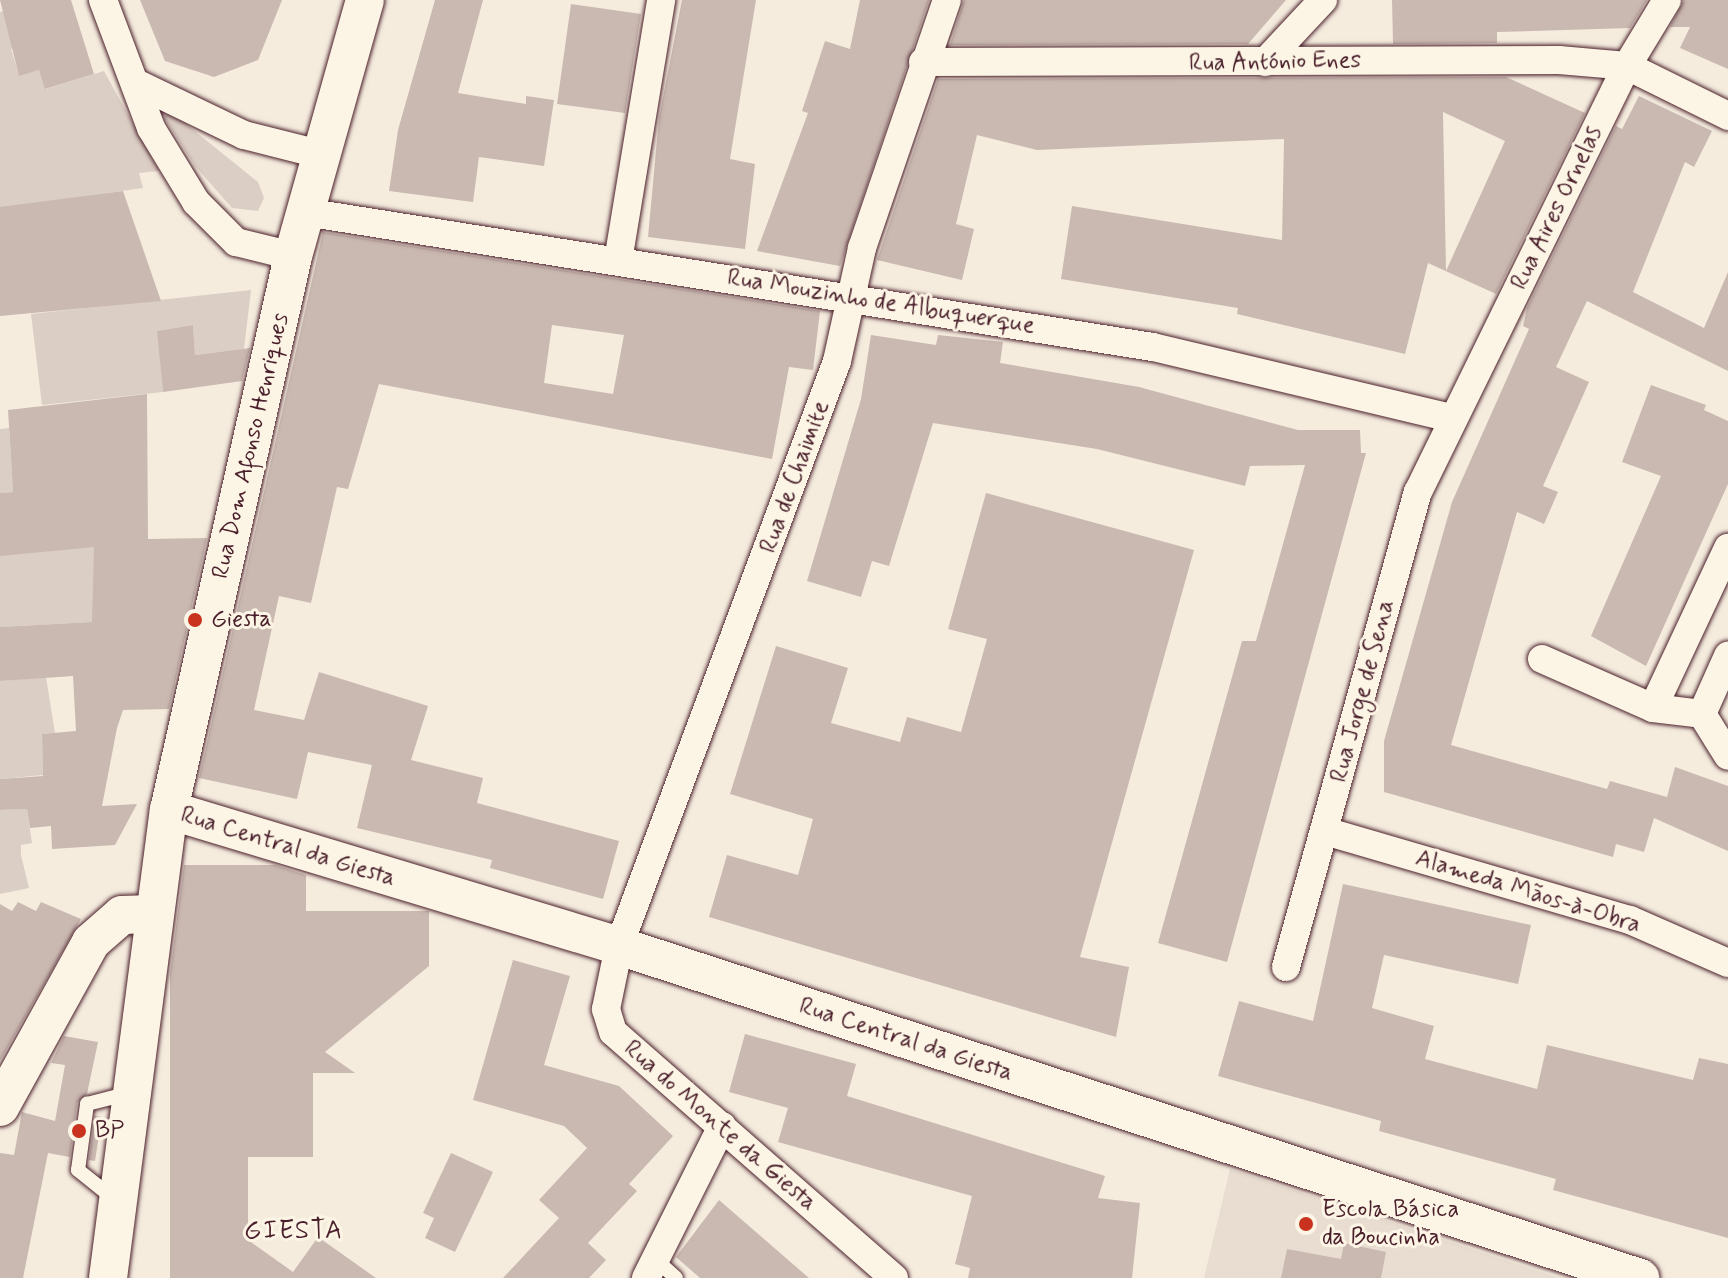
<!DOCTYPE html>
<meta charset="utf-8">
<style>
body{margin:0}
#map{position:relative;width:1728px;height:1278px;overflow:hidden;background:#f5ecde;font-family:Mynerve,sans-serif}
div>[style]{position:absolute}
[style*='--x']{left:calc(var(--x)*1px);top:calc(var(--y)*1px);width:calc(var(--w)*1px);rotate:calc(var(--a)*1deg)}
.built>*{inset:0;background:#e8ddd0}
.green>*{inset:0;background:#dbcec4}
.building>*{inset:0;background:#cab9b1}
.roads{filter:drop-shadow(0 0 2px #4a1f2b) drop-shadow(0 0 2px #4a1f2b)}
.lane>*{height:14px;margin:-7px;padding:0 7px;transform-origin:7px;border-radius:7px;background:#fcf5e5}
.street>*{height:28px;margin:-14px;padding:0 14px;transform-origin:14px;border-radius:14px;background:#fcf5e5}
.secondary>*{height:38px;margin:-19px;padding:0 19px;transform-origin:19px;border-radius:19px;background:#fcf5e5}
.dots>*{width:22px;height:22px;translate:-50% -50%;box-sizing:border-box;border:4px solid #fcf5e5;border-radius:50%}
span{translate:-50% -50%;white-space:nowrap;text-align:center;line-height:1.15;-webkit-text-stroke:6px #fcf5e5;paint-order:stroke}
.street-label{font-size:24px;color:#4a1f2b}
.poi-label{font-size:24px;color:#4a1f2b}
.left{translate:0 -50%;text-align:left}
.neighbourhood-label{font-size:26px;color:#4a1f2b;letter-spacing:2px}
</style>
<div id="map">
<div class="built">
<div style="clip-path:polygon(1230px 1169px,1559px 1278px,1204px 1278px)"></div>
</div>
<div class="green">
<div style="clip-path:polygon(16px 6px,28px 43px,11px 49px,19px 75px,39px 70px,46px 89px,104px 71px,159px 171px,139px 173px,143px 188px,0 208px,0 12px)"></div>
<div style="clip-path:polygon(171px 112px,258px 182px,264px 198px,258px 211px,232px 208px,195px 166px,164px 117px)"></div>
<div style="clip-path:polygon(251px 290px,244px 349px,195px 355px,193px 325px,158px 331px,163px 392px,42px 405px,31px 314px)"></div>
<div style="clip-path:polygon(9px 428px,13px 492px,0 493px,0 429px)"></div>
<div style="clip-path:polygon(95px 546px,129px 620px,0 627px,0 555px)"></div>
<div style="clip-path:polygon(46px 677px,55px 733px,42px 734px,43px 775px,0 779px,0 681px)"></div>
<div style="clip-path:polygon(27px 809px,32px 843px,21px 845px,21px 855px,29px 888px,0 894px,0 810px)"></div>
</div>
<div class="building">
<div style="clip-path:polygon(0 0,71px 0,94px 74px,45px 89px,39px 70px,19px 76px)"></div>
<div style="clip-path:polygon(140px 0,282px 0,258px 60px,214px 77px,165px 61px)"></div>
<div style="clip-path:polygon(435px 0,483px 0,458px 93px,526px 104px,526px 96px,554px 100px,544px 166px,479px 157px,473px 202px,389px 191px,398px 130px)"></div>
<div style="clip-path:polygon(682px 0,756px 0,730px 159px,755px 164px,745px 249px,648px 237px,659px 118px)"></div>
<div style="clip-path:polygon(860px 0,929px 0,840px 266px,757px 251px,808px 113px,802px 111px,825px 41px,850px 49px)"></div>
<div style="clip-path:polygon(964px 0,1286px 0,1248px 44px,950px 45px)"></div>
<div style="clip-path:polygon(1392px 0,1647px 0,1630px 28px,1497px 32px,1497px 43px,1393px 44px)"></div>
<div style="clip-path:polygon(1684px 0,1728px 0,1728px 69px,1680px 48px,1690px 27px,1670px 27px)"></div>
<div style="clip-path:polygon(571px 4px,641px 14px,625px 113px,557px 104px)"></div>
<div style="clip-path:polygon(evenodd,1506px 77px,1585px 113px,1496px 294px,1428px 263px,1405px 354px,1237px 314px,1238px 308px,1061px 279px,1072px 206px,1282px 240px,1284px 139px,1037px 150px,977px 135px,956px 224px,974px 229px,962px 280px,877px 260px,938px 79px,1506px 77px,1443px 112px,1505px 141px,1446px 271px,1443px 112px)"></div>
<div style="clip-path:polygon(1639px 96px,1712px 131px,1694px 167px,1685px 162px,1633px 292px,1704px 328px,1728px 272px,1728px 371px,1587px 301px,1556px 367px,1589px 382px,1543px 486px,1558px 492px,1544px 524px,1517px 512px,1451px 745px,1607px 789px,1610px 781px,1667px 797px,1675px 767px,1728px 786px,1728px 851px,1654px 818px,1644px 852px,1616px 844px,1613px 857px,1384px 792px,1384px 741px,1452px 502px,1529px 329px,1523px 326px,1527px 308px,1616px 126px,1622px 129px)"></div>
<div style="clip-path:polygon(123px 191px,161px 301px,0 316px,0 207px)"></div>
<div style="clip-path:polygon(evenodd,323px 232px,820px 311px,813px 370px,789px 367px,772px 459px,379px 384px,348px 489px,337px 487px,311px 603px,279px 596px,254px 710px,304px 720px,319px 672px,428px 706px,411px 760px,483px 778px,477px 803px,619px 841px,603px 899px,490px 868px,492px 860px,357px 828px,372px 765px,308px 752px,297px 799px,199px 778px,323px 232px,552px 325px,624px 335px,613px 394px,544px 383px,552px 325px)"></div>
<div style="clip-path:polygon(193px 325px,195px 355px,250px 348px,242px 381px,163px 392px,157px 331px)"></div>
<div style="clip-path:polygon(871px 335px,936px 345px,938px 335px,1003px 342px,1000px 363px,1139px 387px,1298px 430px,1360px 430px,1361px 453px,1366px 453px,1227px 962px,1158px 943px,1242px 641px,1256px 641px,1305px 465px,1250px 466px,1245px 486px,1097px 449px,933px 423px,889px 566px,872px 561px,861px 597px,807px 581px,861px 399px)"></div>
<div style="clip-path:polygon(1651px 385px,1706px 405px,1704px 410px,1728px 421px,1728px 484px,1646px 666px,1591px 636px,1661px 476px,1622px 462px)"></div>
<div style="clip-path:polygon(147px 394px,148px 539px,207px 538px,169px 709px,123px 710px,117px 728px,102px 806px,137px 804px,115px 845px,52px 849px,51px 826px,30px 828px,27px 809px,0 810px,0 779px,43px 776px,42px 734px,76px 731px,73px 676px,0 681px,0 627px,92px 622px,94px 547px,0 556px,0 493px,13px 492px,8px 410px)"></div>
<div style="clip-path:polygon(986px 493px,1194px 550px,1080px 957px,1129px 967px,1116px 1037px,709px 917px,727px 855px,798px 875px,813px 819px,730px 794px,776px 646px,848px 668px,831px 723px,900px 742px,907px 717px,961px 732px,987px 639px,948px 629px)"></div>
<div style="clip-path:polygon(184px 865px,275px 865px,306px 875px,306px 911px,429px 911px,429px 966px,325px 1052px,355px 1073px,313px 1073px,313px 1157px,248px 1157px,248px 1240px,293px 1272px,318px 1237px,376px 1278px,170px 1278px,170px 974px)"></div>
<div style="clip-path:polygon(1343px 884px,1531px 925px,1518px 984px,1384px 955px,1372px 1008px,1434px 1026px,1425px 1059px,1537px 1089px,1547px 1045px,1693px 1080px,1699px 1058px,1728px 1064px,1728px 1238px,1553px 1190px,1556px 1179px,1379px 1131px,1381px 1121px,1218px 1076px,1239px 1001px,1313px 1021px)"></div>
<div style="clip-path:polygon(18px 902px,36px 911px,41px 902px,81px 919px,0 1061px,0 904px,12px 911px)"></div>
<div style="clip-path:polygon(513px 960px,570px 976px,544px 1065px,619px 1086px,673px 1136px,629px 1184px,637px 1191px,588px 1243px,606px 1260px,589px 1278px,503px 1278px,559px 1218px,539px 1200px,587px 1148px,564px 1126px,473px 1100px)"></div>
<div style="clip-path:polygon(745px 1034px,856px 1064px,847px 1096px,1105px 1176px,1098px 1198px,1140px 1203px,1132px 1278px,968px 1278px,970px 1268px,955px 1264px,972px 1196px,778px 1142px,788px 1108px,729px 1092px)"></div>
<div style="clip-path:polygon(64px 1036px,98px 1042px,87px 1094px,77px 1103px,70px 1157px,48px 1153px,23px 1278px,0 1278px,0 1153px,14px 1155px,22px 1112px,55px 1121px,65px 1065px,51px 1063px)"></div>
<div style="clip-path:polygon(95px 1116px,102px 1117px,95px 1161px,89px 1160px)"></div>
<div style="clip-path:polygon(451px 1153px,493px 1172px,455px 1252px,425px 1238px,434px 1218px,423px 1213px)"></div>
<div style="clip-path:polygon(719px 1200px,809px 1278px,700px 1278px,676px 1257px)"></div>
<div style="clip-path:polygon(1344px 1243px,1386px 1252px,1381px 1278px,1281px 1278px,1287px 1249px,1341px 1259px)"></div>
</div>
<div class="roads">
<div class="lane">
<div style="--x:113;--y:1198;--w:45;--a:-141.3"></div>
<div style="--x:78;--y:1170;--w:67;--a:-82.2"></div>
<div style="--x:87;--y:1104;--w:44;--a:-14.3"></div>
<div style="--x:655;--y:1259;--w:28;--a:42"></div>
</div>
<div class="street">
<div style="--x:103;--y:0;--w:137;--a:69.4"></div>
<div style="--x:151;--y:128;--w:87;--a:58.7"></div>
<div style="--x:196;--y:202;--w:57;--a:45"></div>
<div style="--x:236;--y:242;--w:59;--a:13.8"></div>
<div style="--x:923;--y:62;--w:636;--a:-0.18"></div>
<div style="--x:1559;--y:60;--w:68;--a:5"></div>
<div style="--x:1627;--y:66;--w:113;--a:26.3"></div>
<div style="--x:1265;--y:62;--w:85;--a:-46.9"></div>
<div style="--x:136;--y:83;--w:120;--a:25.7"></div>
<div style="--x:244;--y:135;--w:77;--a:14.2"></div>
<div style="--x:305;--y:212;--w:859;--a:9.05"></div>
<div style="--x:1153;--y:347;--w:307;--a:13.4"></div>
<div style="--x:618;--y:261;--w:265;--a:-80.6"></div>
<div style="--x:1542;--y:659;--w:121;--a:23.8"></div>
<div style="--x:1653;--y:708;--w:49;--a:7"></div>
<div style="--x:1702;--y:714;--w:64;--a:-65.9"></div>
<div style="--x:1653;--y:708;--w:177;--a:-64.9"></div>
<div style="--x:1702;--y:714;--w:49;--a:58.2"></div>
<div style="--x:1325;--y:831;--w:318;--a:16.3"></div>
<div style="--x:1630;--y:920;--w:107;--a:23.7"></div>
<div style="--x:1286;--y:967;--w:493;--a:-74.5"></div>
<div style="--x:1418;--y:492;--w:475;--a:-63.9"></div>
<div style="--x:1627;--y:66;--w:77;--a:-58.8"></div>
<div style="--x:646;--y:1278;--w:170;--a:-63.4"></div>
<div style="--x:894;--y:1278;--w:373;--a:-138.8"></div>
<div style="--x:613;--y:1032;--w:24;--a:-107"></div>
<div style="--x:606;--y:1009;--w:64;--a:-78.3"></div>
<div style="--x:619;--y:946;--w:624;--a:-69.56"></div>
<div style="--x:837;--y:361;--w:116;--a:-77.5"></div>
<div style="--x:862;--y:248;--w:262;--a:-71.1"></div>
</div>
<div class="secondary">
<div style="--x:169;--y:810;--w:470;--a:16.8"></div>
<div style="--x:619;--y:946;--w:1074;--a:18.01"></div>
<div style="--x:0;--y:1107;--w:188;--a:-61.1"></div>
<div style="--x:91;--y:942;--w:41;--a:-41.1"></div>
<div style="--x:122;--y:915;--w:30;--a:-2"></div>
<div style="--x:108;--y:1278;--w:472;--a:-82.6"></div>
<div style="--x:169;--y:810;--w:568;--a:-77.38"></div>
<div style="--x:293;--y:256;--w:266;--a:-74.3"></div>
</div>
</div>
<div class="dots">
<div style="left:195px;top:620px;background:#c8321e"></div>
<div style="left:79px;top:1131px;background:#c8321e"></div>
<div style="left:1306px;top:1224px;background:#c8321e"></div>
</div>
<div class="street-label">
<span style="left:1275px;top:62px;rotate:-1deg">Rua António Enes</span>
<span style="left:1557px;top:208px;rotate:-64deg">Rua Aires Ornelas</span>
<span style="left:881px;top:302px;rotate:9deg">Rua Mouzinho de Albuquerque</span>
<span style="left:251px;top:446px;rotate:-77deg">Rua Dom Afonso Henriques</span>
<span style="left:795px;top:477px;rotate:-70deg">Rua de Chaimite</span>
<span style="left:1363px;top:691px;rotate:-75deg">Rua Jorge de Sena</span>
<span style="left:288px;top:847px;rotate:17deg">Rua Central da Giesta</span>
<span style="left:1528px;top:892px;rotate:17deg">Alameda Mãos-à-Obra</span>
<span style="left:906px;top:1040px;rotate:18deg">Rua Central da Giesta</span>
<span style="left:720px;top:1126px;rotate:41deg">Rua do Monte da Giesta</span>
</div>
<div class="poi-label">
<span class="left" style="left:211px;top:620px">Giesta</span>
<span class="left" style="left:95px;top:1131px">BP</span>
<span class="left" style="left:1322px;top:1224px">Escola Básica<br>da Boucinha</span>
</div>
<div class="neighbourhood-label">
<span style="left:294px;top:1232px">GIESTA</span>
</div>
</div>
